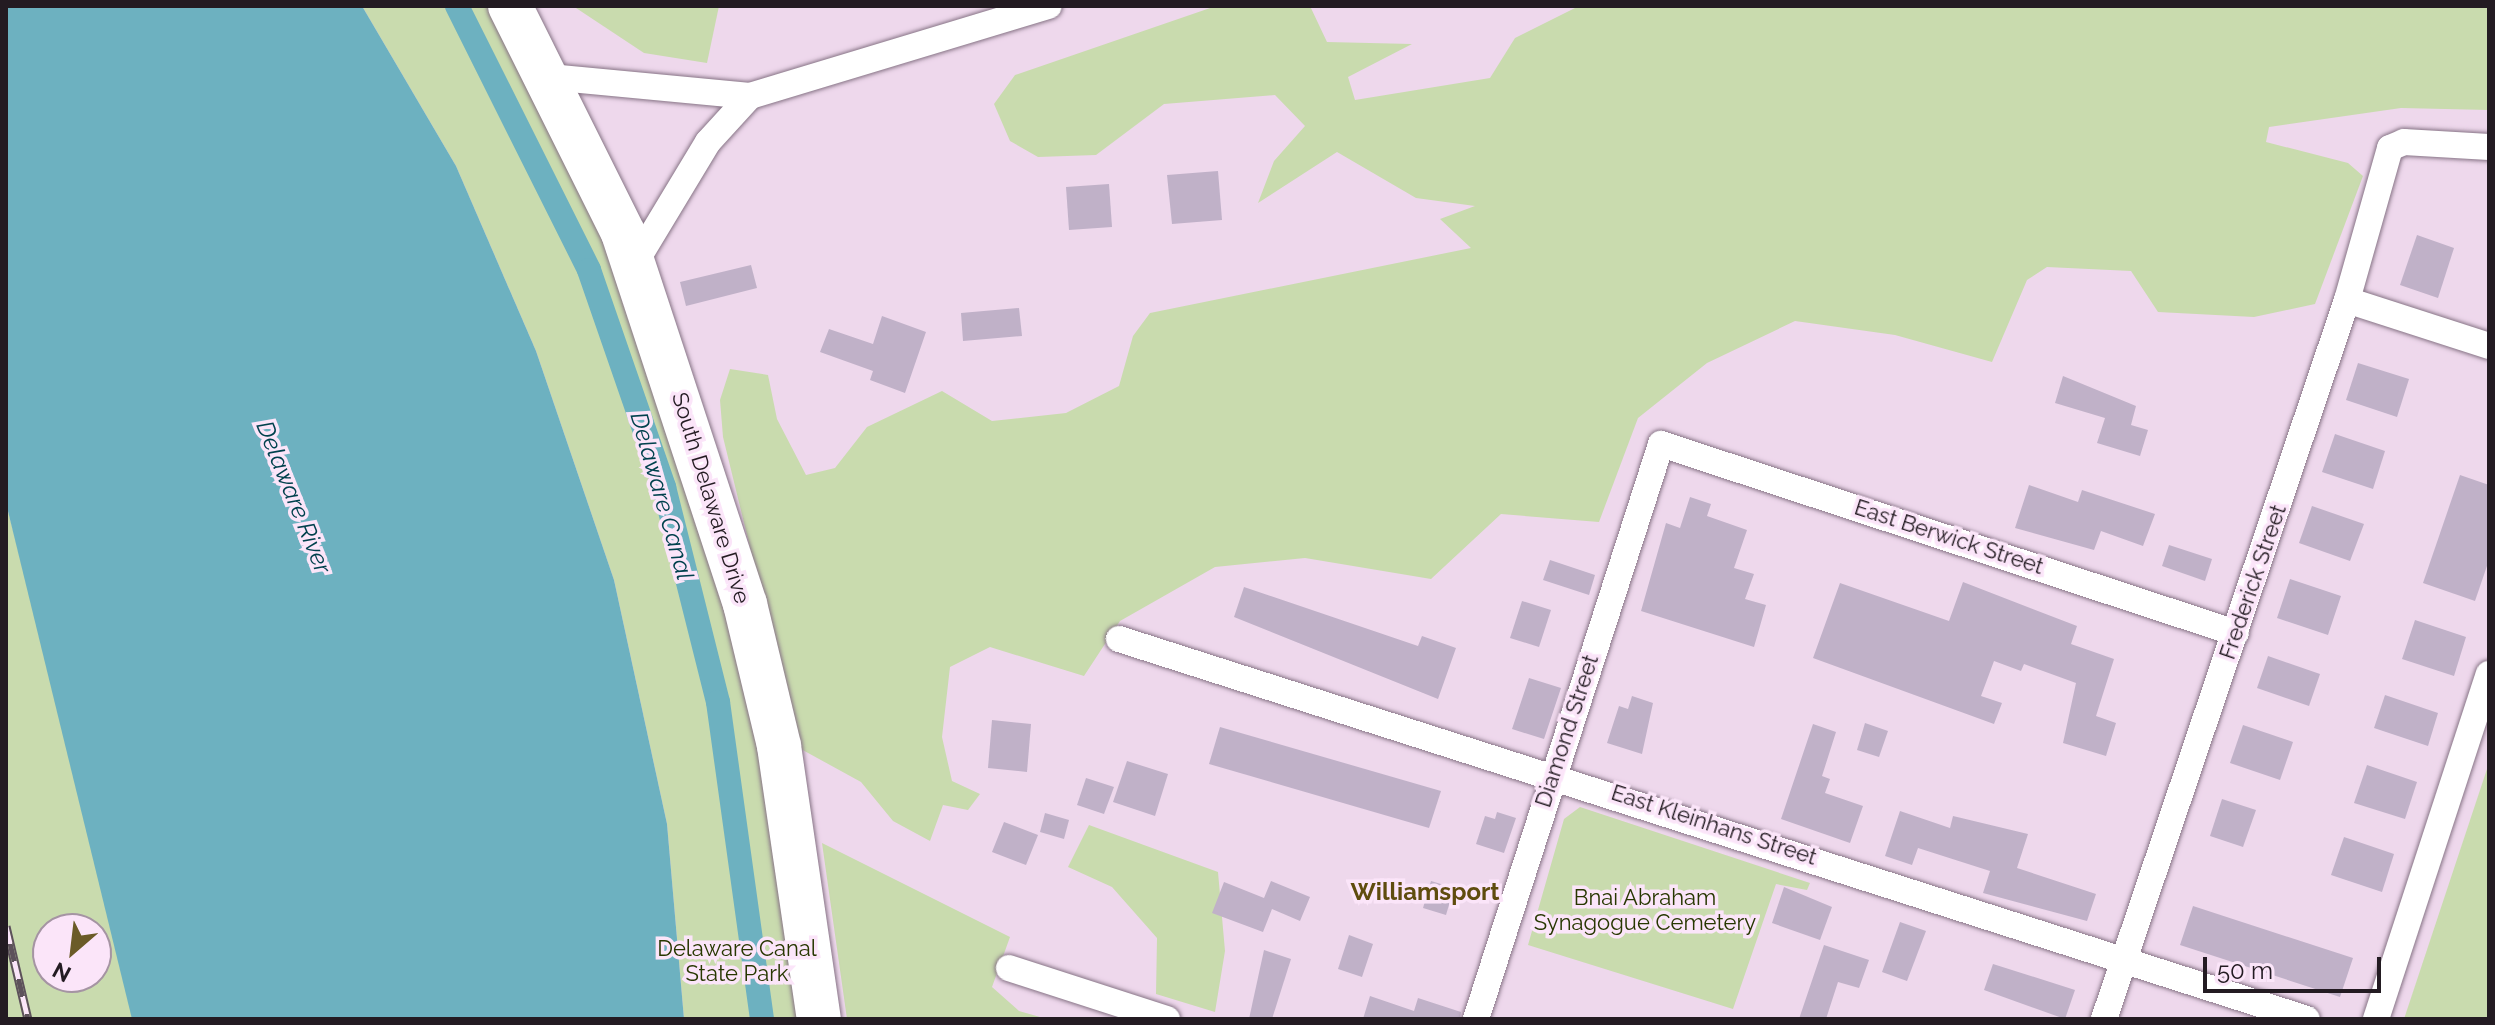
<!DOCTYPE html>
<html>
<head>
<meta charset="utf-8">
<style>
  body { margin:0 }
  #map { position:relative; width:2495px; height:1025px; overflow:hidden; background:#eed8ec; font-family:Raleway,sans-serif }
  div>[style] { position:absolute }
  .green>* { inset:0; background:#c9dbae }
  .water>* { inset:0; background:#6db1c0 }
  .canal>* { height:24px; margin:-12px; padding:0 12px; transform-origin:12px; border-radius:12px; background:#6db1c0 }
  .building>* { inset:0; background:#c0b1c8 }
  .roads { filter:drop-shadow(0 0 2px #877486) drop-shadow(0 0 2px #877486) }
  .minor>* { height:26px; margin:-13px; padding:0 13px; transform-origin:13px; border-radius:13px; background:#fff }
  .trunk>* { height:44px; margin:-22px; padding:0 22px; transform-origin:22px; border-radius:22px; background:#fff }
  .rail>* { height:9px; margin-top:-4.5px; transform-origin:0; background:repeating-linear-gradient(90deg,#fbe5f9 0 18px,#5d515b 0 36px); box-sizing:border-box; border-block:2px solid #5d515b }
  span { translate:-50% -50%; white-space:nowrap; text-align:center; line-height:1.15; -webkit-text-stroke:7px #fbe5f9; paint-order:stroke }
  .street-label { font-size:22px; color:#231b22 }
  .park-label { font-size:22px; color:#273700 }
  .water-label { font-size:24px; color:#00414d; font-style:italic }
  .neighbourhood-label { font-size:24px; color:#5f4c0e; font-weight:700 }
  .frame { position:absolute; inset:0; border:8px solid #231b22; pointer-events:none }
  .north { position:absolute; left:32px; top:913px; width:80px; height:80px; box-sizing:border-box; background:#fbe5f9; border:2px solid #a594a3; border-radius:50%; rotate:208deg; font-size:22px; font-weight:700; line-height:32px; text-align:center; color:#231b22 }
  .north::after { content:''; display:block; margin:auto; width:28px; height:36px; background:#6b5b28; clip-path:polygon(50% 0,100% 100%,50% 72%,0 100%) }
  .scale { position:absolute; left:2203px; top:957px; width:178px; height:36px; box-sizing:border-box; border:4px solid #231b22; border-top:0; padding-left:10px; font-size:24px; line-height:28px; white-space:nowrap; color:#231b22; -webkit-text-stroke:6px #fbe5f9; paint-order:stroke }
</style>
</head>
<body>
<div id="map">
  <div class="green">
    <div style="clip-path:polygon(362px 6px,489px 6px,563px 133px,667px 402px,767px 767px,801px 1019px,684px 1019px,667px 824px,614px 580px,536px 351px,456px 166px)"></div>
    <div style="clip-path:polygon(573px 6px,719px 6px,707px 63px,644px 53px)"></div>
    <div style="clip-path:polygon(1216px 6px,1310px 6px,1327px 42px,1412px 44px,1348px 77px,1355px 100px,1490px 78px,1515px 38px,1579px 6px,2489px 6px,2489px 110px,2401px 108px,2269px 127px,2266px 142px,2348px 163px,2363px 176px,2315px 304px,2254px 317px,2158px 312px,2131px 271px,2047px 267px,2027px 280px,1992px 362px,1895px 335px,1795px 321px,1707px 363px,1638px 418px,1599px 522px,1501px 514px,1431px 579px,1305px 558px,1215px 567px,1120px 621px,1084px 676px,990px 647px,950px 667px,942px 737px,952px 781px,980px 794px,968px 810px,943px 805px,930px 841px,893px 821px,861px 782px,799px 748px,723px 437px,720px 400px,730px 369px,768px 375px,777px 419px,806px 475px,835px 468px,867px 427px,942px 391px,992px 421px,1066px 413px,1119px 386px,1133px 336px,1150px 313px,1471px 248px,1440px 219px,1475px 206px,1416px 198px,1337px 152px,1258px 203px,1274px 161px,1305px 126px,1275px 95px,1164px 104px,1096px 155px,1038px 157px,1010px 141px,994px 104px,1015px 75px)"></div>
    <div style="clip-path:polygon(evenodd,6px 503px,63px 722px,133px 1019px,6px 1019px,6px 503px,48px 929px,96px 929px,96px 977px,48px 977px,48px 929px)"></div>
    <div style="clip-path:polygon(2488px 766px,2489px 1019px,2404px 1019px)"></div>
    <div style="clip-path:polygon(1580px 807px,1810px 883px,1807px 890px,1776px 884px,1733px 1009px,1528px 945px,1564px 819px)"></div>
    <div style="clip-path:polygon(1089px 825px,1218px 872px,1225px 951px,1215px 1012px,1156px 994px,1157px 938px,1112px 887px,1068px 867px)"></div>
    <div style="clip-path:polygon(822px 843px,1010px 937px,992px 987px,1019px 1011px,1047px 1019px,847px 1019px)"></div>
  </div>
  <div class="water">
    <div style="clip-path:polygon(6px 6px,362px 6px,456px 166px,536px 351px,614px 580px,667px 824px,684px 1019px,132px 1019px,6px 503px)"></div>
  </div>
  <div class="canal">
    <div style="left:457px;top:6px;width:295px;rotate:63.4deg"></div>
    <div style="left:589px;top:270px;width:230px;rotate:70.9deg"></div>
    <div style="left:664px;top:487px;width:222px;rotate:75.9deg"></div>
    <div style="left:718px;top:702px;width:320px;rotate:82.1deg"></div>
  </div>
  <div class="building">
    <div style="clip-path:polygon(1218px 171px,1222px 220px,1172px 224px,1167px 175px)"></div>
    <div style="clip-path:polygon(1109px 184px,1112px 227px,1069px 230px,1066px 187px)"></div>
    <div style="clip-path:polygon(2417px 235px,2454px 248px,2438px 298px,2400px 285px)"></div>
    <div style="clip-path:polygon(751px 265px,757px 288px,686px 306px,680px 282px)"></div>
    <div style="clip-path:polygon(1019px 308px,1022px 336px,963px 341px,961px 313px)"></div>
    <div style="clip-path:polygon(882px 316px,926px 332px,905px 393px,870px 380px,873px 371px,820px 352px,829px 329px,873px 344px)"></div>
    <div style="clip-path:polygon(2358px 363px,2409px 379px,2397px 417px,2346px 400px)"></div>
    <div style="clip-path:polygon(2063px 376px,2136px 406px,2131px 425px,2148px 430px,2140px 456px,2097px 443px,2105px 418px,2055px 403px)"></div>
    <div style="clip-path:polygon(2335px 434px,2385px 451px,2373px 489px,2322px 472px)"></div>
    <div style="clip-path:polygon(2460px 475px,2489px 485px,2489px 560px,2475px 601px,2423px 583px)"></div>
    <div style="clip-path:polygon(2029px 485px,2078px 502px,2082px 490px,2155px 514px,2143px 546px,2101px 531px,2094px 550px,2015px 528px)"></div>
    <div style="clip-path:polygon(1690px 497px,1711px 504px,1707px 516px,1747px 530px,1734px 568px,1754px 574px,1745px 599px,1766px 605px,1754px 647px,1641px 611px,1666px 523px,1680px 528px)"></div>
    <div style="clip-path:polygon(2312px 506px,2364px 524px,2350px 561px,2299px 543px)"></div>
    <div style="clip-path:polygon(2169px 545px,2212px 559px,2205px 581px,2162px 566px)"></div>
    <div style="clip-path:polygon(1550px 560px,1595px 575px,1589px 595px,1543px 580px)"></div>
    <div style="clip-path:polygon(2290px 579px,2341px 596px,2328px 635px,2277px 618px)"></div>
    <div style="clip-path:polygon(1963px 582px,2077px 626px,2071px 644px,2114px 659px,2096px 716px,2116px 723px,2106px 756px,2063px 743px,2076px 683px,2024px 664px,2021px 671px,1994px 661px,1981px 696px,2002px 703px,1994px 724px,1813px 658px,1840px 583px,1949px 621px)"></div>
    <div style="clip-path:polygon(1244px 587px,1418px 646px,1422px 636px,1456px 648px,1438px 699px,1234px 617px)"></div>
    <div style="clip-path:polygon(1522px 601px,1551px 610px,1539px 647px,1510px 638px)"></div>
    <div style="clip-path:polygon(2415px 620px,2466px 637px,2454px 676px,2402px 659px)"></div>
    <div style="clip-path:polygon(2268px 656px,2320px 674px,2309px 706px,2257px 688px)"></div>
    <div style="clip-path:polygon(1529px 678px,1561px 688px,1544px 739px,1512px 729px)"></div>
    <div style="clip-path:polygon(2385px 695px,2438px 713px,2428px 746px,2374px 728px)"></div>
    <div style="clip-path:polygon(1632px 696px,1653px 703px,1642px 754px,1607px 743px,1619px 706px,1628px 709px)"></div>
    <div style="clip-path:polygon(992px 720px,1031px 724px,1027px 772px,988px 768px)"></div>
    <div style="clip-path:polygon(1865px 723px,1888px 731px,1879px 757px,1857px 750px)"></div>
    <div style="clip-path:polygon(1813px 724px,1836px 732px,1822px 776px,1830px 779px,1825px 793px,1863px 806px,1850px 843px,1781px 819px)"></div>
    <div style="clip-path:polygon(2243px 725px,2293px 742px,2280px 780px,2230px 763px)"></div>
    <div style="clip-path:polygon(1220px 727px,1441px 791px,1429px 828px,1209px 764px)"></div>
    <div style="clip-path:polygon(1127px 761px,1168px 774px,1155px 816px,1113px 802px)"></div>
    <div style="clip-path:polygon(2367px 765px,2417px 782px,2405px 819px,2354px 803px)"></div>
    <div style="clip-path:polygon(1086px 778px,1114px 787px,1104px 814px,1077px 805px)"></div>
    <div style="clip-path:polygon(2222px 799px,2256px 810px,2243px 847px,2210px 836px)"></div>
    <div style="clip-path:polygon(1900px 811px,1950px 828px,1953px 816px,2028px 834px,2017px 868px,2096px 894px,2087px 921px,1983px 893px,1990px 871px,1918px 848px,1912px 865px,1885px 856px)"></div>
    <div style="clip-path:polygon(1497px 812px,1516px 818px,1504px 853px,1476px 844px,1485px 816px,1495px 819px)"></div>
    <div style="clip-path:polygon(1045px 813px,1069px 820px,1064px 839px,1040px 832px)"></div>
    <div style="clip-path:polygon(1004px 822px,1038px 835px,1026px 865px,992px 852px)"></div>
    <div style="clip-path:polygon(2344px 837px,2394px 854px,2382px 892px,2331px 875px)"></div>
    <div style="clip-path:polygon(1271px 881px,1310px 897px,1300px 921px,1272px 909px,1263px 932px,1212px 913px,1224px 882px,1264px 898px)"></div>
    <div style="clip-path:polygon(1431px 881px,1454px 888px,1446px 915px,1423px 908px)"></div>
    <div style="clip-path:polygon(1784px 887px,1832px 907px,1820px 940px,1772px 923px)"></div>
    <div style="clip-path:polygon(2193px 906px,2353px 958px,2340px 997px,2180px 945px)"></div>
    <div style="clip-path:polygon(1900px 922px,1926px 931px,1907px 981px,1882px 972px)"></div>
    <div style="clip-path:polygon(1349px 935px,1373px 944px,1362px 977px,1338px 969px)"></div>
    <div style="clip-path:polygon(1824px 945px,1869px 960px,1859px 988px,1838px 982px,1826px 1019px,1799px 1019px)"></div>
    <div style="clip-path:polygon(1264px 950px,1291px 959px,1272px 1019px,1249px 1019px)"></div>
    <div style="clip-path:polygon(1993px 964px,2075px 990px,2065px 1019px,1984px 990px)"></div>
    <div style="clip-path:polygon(1370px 996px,1414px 1011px,1418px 998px,1461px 1012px,1460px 1019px,1363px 1019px)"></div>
  </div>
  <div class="roads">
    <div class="minor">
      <div style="left:549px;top:77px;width:202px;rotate:5.4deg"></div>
      <div style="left:750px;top:96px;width:312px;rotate:-16.8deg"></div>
      <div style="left:635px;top:263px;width:141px;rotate:-58.9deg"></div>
      <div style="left:708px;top:142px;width:62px;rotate:-47.6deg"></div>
      <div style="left:2347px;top:300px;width:149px;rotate:17.9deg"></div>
      <div style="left:1119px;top:639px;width:1247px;rotate:17.74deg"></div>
      <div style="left:1009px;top:968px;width:166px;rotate:17.9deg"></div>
      <div style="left:1476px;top:1019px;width:604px;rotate:-72.16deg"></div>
      <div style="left:1661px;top:444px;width:605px;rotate:18.2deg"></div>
      <div style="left:2104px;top:1019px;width:759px;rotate:-71.33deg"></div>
      <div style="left:2347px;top:300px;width:158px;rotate:-74.2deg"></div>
      <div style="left:2390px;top:148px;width:15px;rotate:-23deg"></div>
      <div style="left:2404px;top:142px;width:85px;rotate:3.4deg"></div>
      <div style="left:2376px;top:1019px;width:363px;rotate:-71.9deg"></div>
    </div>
    <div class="trunk">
      <div style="left:510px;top:6px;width:254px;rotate:63.5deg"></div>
      <div style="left:623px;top:233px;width:391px;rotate:71.8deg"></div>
      <div style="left:745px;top:604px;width:146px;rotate:76.5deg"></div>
      <div style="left:779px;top:746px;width:276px;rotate:81.7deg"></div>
    </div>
  </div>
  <div class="rail">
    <div style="left:6px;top:926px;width:96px;rotate:76.7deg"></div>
  </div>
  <div class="street-label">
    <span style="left:711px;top:498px;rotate:73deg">South Delaware Drive</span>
    <span style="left:1949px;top:537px;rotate:18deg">East Berwick Street</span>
    <span style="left:2253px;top:582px;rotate:-71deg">Frederick Street</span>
    <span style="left:1567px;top:731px;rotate:-72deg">Diamond Street</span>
    <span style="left:1714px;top:825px;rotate:18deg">East Kleinhans Street</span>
  </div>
  <div class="park-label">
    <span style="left:1645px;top:910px">Bnai Abraham<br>Synagogue Cemetery</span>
    <span style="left:737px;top:961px">Delaware Canal<br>State Park</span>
  </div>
  <div class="water-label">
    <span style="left:662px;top:496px;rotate:74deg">Delaware Canal</span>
    <span style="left:294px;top:497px;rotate:68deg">Delaware River</span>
  </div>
  <div class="neighbourhood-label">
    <span style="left:1425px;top:892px">Williamsport</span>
  </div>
  <div class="frame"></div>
  <div class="north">N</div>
  <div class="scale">50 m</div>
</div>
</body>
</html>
